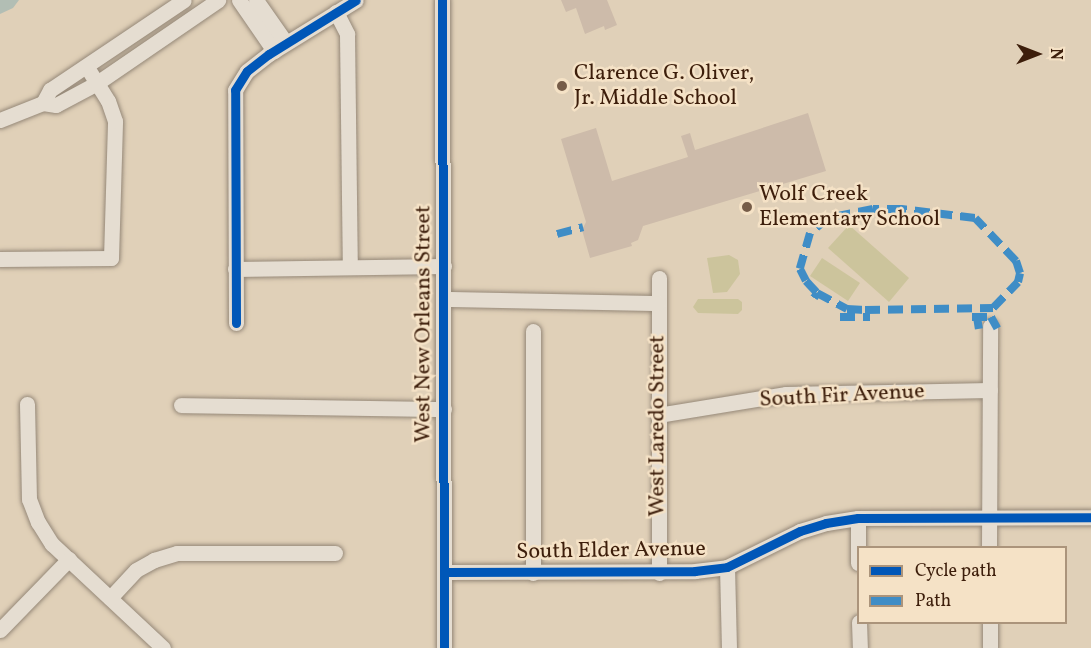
<!DOCTYPE html>
<html>
<head>
<meta charset="utf-8">
<style>
  body { margin:0 }
  #map { position:relative; width:1091px; height:648px; overflow:hidden; background:#e0d0b8; font-family:Vollkorn,serif }
  div>[style] { position:absolute }
  .green>* { inset:0; background:#ccc49c }
  .water>* { inset:0; background:#b2beb4 }
  .building>* { inset:0; background:#cdbbaa }
  .roads { filter:drop-shadow(0 0 2px #958878) drop-shadow(0 0 2px #958878) }
  .minor>* { height:15px; margin:-7.5px; padding:0 7.5px; transform-origin:7.5px; border-radius:7.5px; background:#e5ddd1 }
  .quiet>* { height:8px; margin-top:-4px; transform-origin:0; background:repeating-linear-gradient(90deg,#3f8dc6 0 15px,transparent 0 23px) }
  .cycleway>* { height:9px; margin:-4.5px; padding:0 4.5px; transform-origin:4.5px; border-radius:4.5px; background:#0057b8 }
  .dots>* { width:16px; height:16px; translate:-50% -50%; box-sizing:border-box; border:3px solid #f5e2c6; border-radius:50% }
  span { translate:-50% -50%; white-space:nowrap; text-align:center; line-height:1.15; -webkit-text-stroke:5px #f5e2c6; paint-order:stroke }
  .poi-label { font-size:22px; color:#3d1e0b }
  .left { translate:0 -50%; text-align:left }
  .street-label { font-size:22px; color:#3d1e0b }
  .legend { position:absolute; left:857px; top:546px; width:210px; height:78px; box-sizing:border-box; background:#f5e2c6; border:2px solid #ab947b; margin:0; padding:8px 10px; list-style:none; font-size:18px; color:#3d1e0b }
  .legend li { display:flex; align-items:center; gap:12px; height:30px }
  .legend b { width:30px; border:2px solid #ab947b }
  .north { position:absolute; left:1007px; top:24px; width:60px; height:60px; -webkit-text-stroke:4px #f5e2c6; paint-order:stroke; rotate:90deg; font-size:16px; font-weight:700; line-height:24px; text-align:center; color:#3d1e0b }
  .north::after { content:''; display:block; margin:auto; width:21px; height:27px; background:#3d1e0b; clip-path:polygon(50% 0,100% 100%,50% 72%,0 100%) }
</style>
</head>
<body>
<div id="map">
  <div class="green">
    <div style="clip-path:polygon(849px 225px,909px 278px,889px 302px,828px 248px)"></div>
    <div style="clip-path:polygon(729px 255px,738px 260px,740px 274px,727px 292px,713px 293px,707px 258px)"></div>
    <div style="clip-path:polygon(822px 258px,860px 283px,848px 301px,810px 276px)"></div>
    <div style="clip-path:polygon(698px 299px,738px 299px,742px 302px,742px 310px,738px 314px,698px 313px,693px 307px)"></div>
  </div>
  <div class="water">
    <div style="clip-path:polygon(0 0,19px 0,13px 8px,0 14px)"></div>
  </div>
  <div class="building">
    <div style="clip-path:polygon(561px 0,607px 0,617px 25px,605px 30px,604px 26px,585px 34px,576px 8px,566px 12px)"></div>
    <div style="clip-path:polygon(808px 113px,826px 171px,643px 226px,638px 240px,631px 243px,632px 246px,590px 258px,582px 230px,586px 222px,561px 139px,596px 128px,612px 181px,688px 157px,681px 136px,690px 133px,695px 150px)"></div>
  </div>
  <div class="roads">
    <div class="minor">
      <div style="left:239px;top:0;width:62px;rotate:55.5deg"></div>
      <div style="left:256px;top:0;width:52px;rotate:55.1deg"></div>
      <div style="left:442px;top:0;width:648px;rotate:89.82deg"></div>
      <div style="left:336px;top:12px;width:25px;rotate:63deg"></div>
      <div style="left:347px;top:34px;width:233px;rotate:89.3deg"></div>
      <div style="left:43px;top:103px;width:15px;rotate:-62deg"></div>
      <div style="left:50px;top:90px;width:161px;rotate:-33.9deg"></div>
      <div style="left:0;top:120px;width:46px;rotate:-21.6deg"></div>
      <div style="left:43px;top:103px;width:13px;rotate:9deg"></div>
      <div style="left:56px;top:105px;width:47px;rotate:-28.2deg"></div>
      <div style="left:97px;top:83px;width:147px;rotate:-34.4deg"></div>
      <div style="left:0;top:259px;width:111px;rotate:-0.5deg"></div>
      <div style="left:111px;top:258px;width:137px;rotate:-88.3deg"></div>
      <div style="left:115px;top:121px;width:21px;rotate:-109deg"></div>
      <div style="left:108px;top:101px;width:40px;rotate:-122deg"></div>
      <div style="left:235px;top:269px;width:209px;rotate:-0.8deg"></div>
      <div style="left:659px;top:278px;width:295px;rotate:90deg"></div>
      <div style="left:445px;top:299px;width:213px;rotate:1.1deg"></div>
      <div style="left:236px;top:323px;width:233px;rotate:-90.2deg"></div>
      <div style="left:235px;top:90px;width:22px;rotate:-58deg"></div>
      <div style="left:247px;top:71px;width:28px;rotate:-38deg"></div>
      <div style="left:269px;top:54px;width:102px;rotate:-31.8deg"></div>
      <div style="left:27px;top:404px;width:95px;rotate:88.8deg"></div>
      <div style="left:29px;top:499px;width:25px;rotate:69deg"></div>
      <div style="left:38px;top:522px;width:26px;rotate:58deg"></div>
      <div style="left:52px;top:544px;width:152px;rotate:43.1deg"></div>
      <div style="left:181px;top:405px;width:263px;rotate:0.9deg"></div>
      <div style="left:658px;top:415px;width:130px;rotate:-9.3deg"></div>
      <div style="left:786px;top:394px;width:204px;rotate:-1.1deg"></div>
      <div style="left:858px;top:518px;width:45px;rotate:90deg"></div>
      <div style="left:989px;top:548px;width:222px;rotate:-89.7deg"></div>
      <div style="left:727px;top:567px;width:81px;rotate:88.6deg"></div>
      <div style="left:445px;top:572px;width:250px;rotate:-0.2deg"></div>
      <div style="left:695px;top:571px;width:32px;rotate:-7deg"></div>
      <div style="left:727px;top:567px;width:81px;rotate:-26.3deg"></div>
      <div style="left:800px;top:531px;width:27px;rotate:-17deg"></div>
      <div style="left:826px;top:523px;width:32px;rotate:-9deg"></div>
      <div style="left:858px;top:518px;width:233px;rotate:-0.2deg"></div>
      <div style="left:533px;top:573px;width:242px;rotate:-90deg"></div>
      <div style="left:110px;top:598px;width:38px;rotate:-47deg"></div>
      <div style="left:136px;top:570px;width:21px;rotate:-29deg"></div>
      <div style="left:154px;top:560px;width:24px;rotate:-17deg"></div>
      <div style="left:177px;top:553px;width:158px"></div>
      <div style="left:859px;top:622px;width:26px;rotate:88deg"></div>
      <div style="left:990px;top:622px;width:26px;rotate:90deg"></div>
      <div style="left:0;top:630px;width:99px;rotate:-45.8deg"></div>
    </div>
  </div>
  <div class="quiet">
    <div style="left:557px;top:234px;width:27px;rotate:-15deg"></div>
    <div style="left:814px;top:298px;width:6px;rotate:-59deg"></div>
    <div style="left:817px;top:293px;width:34px;rotate:28deg"></div>
    <div style="left:847px;top:309px;width:18px;rotate:3deg"></div>
    <div style="left:865px;top:310px;width:128px;rotate:-0.9deg"></div>
    <div style="left:993px;top:308px;width:36px;rotate:-46deg"></div>
    <div style="left:1018px;top:282px;width:9px;rotate:-77deg"></div>
    <div style="left:1020px;top:273px;width:13px;rotate:-108deg"></div>
    <div style="left:1016px;top:261px;width:59px;rotate:-133.6deg"></div>
    <div style="left:975px;top:218px;width:74px;rotate:-173deg"></div>
    <div style="left:902px;top:209px;width:29px;rotate:180deg"></div>
    <div style="left:873px;top:209px;width:46px;rotate:168.7deg"></div>
    <div style="left:828px;top:218px;width:23px;rotate:140deg"></div>
    <div style="left:810px;top:233px;width:37px;rotate:106deg"></div>
    <div style="left:800px;top:269px;width:13px;rotate:63deg"></div>
    <div style="left:806px;top:281px;width:16px;rotate:47deg"></div>
    <div style="left:840px;top:317px;width:30px"></div>
    <div style="left:972px;top:317px;width:19px"></div>
    <div style="left:991px;top:317px;width:13px;rotate:61deg"></div>
    <div style="left:977px;top:317px;width:12px;rotate:81deg"></div>
  </div>
  <div class="cycleway">
    <div style="left:442px;top:0;width:648px;rotate:89.82deg"></div>
    <div style="left:236px;top:323px;width:233px;rotate:-90.2deg"></div>
    <div style="left:235px;top:90px;width:22px;rotate:-58deg"></div>
    <div style="left:247px;top:71px;width:28px;rotate:-38deg"></div>
    <div style="left:269px;top:54px;width:102px;rotate:-31.8deg"></div>
    <div style="left:445px;top:572px;width:250px;rotate:-0.2deg"></div>
    <div style="left:695px;top:571px;width:32px;rotate:-7deg"></div>
    <div style="left:727px;top:567px;width:81px;rotate:-26.3deg"></div>
    <div style="left:800px;top:531px;width:27px;rotate:-17deg"></div>
    <div style="left:826px;top:523px;width:32px;rotate:-9deg"></div>
    <div style="left:858px;top:518px;width:233px;rotate:-0.2deg"></div>
  </div>
  <div class="dots">
    <div style="left:562px;top:86px;background:#765c48"></div>
    <div style="left:747px;top:207px;background:#765c48"></div>
  </div>
  <div class="poi-label">
    <span class="left" style="left:574px;top:86px">Clarence G. Oliver,<br>Jr. Middle School</span>
    <span class="left" style="left:759px;top:207px">Wolf Creek<br>Elementary School</span>
  </div>
  <div class="street-label">
    <span style="left:424px;top:324px;rotate:-90deg">West New Orleans Street</span>
    <span style="left:842px;top:396px;rotate:-3deg">South Fir Avenue</span>
    <span style="left:658px;top:426px;rotate:-90deg">West Laredo Street</span>
    <span style="left:611px;top:551px;rotate:-1deg">South Elder Avenue</span>
  </div>
  <ul class="legend">
  <li><b style="height:8px;background:#0057b8"></b>Cycle path</li>
  <li><b style="height:8px;background:#3f8dc6"></b>Path</li>
  </ul>
  <div class="north">N</div>
</div>
</body>
</html>
